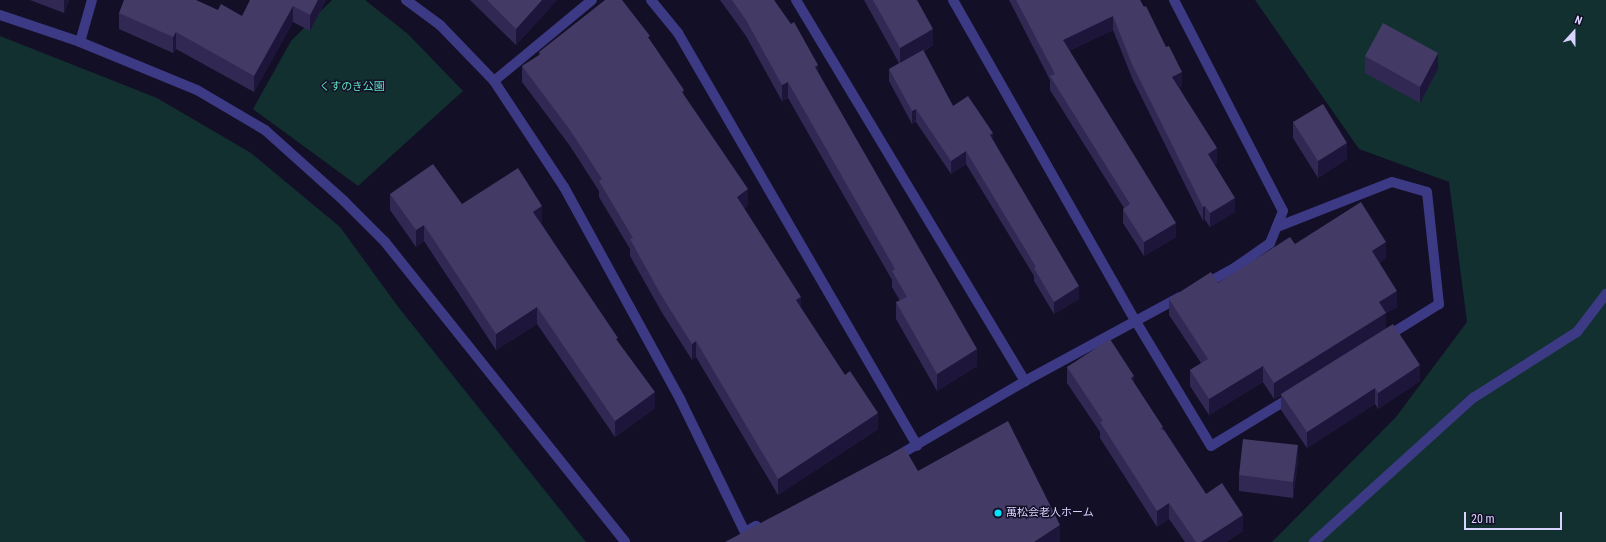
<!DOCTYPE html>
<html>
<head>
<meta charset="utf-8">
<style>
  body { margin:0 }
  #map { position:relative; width:1606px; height:542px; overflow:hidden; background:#130f26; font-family:"Roboto Condensed","Noto Sans JP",sans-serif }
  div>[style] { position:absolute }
  .green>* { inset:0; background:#12302f }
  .minor>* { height:10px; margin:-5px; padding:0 5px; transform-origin:5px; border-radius:5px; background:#3d3a85 }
  .tertiary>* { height:10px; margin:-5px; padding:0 5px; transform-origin:5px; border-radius:5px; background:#3d3a85 }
  .wall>* { inset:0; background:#312854 }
  .shaded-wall>* { inset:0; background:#1d163a }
  .building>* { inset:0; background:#433a66 }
  .dots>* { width:11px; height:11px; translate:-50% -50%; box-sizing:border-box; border:2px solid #130f26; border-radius:50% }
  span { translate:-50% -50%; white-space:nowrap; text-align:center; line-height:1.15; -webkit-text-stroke:3px #130f26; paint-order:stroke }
  .park-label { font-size:11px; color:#5fe0c0 }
  .poi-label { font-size:11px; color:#d9d4ff }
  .left { translate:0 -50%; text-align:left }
  .north { position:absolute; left:1554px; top:12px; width:40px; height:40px; -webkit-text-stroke:3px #130f26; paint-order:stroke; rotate:21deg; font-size:11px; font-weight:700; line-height:16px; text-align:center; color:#d9d4ff }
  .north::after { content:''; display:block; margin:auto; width:14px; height:18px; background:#d9d4ff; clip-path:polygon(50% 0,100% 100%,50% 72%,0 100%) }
  .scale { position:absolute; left:1464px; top:512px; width:98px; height:18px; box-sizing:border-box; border:2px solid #d9d4ff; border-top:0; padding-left:5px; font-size:12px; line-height:14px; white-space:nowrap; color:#d9d4ff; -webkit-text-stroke:3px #130f26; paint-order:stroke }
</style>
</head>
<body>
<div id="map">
  <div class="green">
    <div style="clip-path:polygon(332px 0,365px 0,408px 34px,463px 91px,358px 186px,253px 109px,291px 41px)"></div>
    <div style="clip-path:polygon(1255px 0,1606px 0,1606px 542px,1272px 542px,1396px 417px,1467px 322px,1449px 182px,1359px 149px)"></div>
    <div style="clip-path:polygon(0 36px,157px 98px,251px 153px,340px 227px,399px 308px,586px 542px,0 542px)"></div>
  </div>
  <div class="minor">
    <div style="left:406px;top:0;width:42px;rotate:36.3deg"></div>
    <div style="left:440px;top:25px;width:78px;rotate:46deg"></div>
    <div style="left:494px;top:81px;width:127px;rotate:56.6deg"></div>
    <div style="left:564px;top:187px;width:242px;rotate:61.3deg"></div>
    <div style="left:680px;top:399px;width:148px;rotate:64deg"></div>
    <div style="left:745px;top:532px;width:13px;rotate:-29deg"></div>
    <div style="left:651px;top:0;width:43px;rotate:50.7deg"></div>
    <div style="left:678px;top:33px;width:477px;rotate:59.9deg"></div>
    <div style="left:953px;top:0;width:368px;rotate:60.4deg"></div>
    <div style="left:1135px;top:320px;width:147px;rotate:58.9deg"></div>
    <div style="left:1211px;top:446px;width:96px;rotate:-31.4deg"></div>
    <div style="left:1174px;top:0;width:237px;rotate:62.7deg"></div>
    <div style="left:1283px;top:211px;width:35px;rotate:112deg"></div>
    <div style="left:1270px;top:243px;width:42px;rotate:144.8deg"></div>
    <div style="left:1236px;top:267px;width:35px;rotate:151deg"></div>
    <div style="left:0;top:15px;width:84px;rotate:18.6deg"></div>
    <div style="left:80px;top:42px;width:126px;rotate:22.3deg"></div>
    <div style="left:197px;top:90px;width:79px;rotate:30.5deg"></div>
    <div style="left:265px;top:130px;width:106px;rotate:41.9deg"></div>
    <div style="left:344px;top:201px;width:58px;rotate:45deg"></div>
    <div style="left:385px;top:242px;width:384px;rotate:51.3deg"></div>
    <div style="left:80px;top:42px;width:44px;rotate:-74.1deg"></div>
    <div style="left:494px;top:81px;width:127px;rotate:-39.6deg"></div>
    <div style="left:1277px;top:227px;width:123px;rotate:-21.4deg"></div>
    <div style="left:1392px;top:182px;width:36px;rotate:16deg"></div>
    <div style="left:1427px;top:192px;width:113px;rotate:83.9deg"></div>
    <div style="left:1439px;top:304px;width:62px;rotate:148.1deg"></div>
    <div style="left:894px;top:458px;width:152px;rotate:-30.4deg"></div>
    <div style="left:1025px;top:381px;width:176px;rotate:-28.5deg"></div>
    <div style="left:1314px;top:542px;width:215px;rotate:-42.2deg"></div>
    <div style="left:1473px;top:398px;width:123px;rotate:-32.4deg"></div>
    <div style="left:1577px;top:332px;width:48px;rotate:-52.7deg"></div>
  </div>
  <div class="tertiary">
    <div style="left:796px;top:0;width:445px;rotate:59deg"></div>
  </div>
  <div class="wall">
    <div style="clip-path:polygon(30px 0,69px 0,64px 13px)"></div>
    <div style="clip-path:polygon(326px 0,310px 31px,293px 22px,254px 92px,176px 49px,173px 53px,119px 29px,119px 13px,218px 10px,242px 16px)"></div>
    <div style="clip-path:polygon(470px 0,557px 0,516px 45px)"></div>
    <div style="clip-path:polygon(720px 0,774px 0,818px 72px,977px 366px,937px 391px,896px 319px,896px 302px,900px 301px,892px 287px,892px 280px,788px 98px,782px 101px,746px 36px)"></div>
    <div style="clip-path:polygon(864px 0,917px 0,933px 45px,924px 51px,953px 106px,993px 140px,1079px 299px,1054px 314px,1034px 281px,1034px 276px,966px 164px,951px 174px,916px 122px,912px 124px,889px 81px,889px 69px,899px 63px)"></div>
    <div style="clip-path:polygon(1009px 0,1140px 0,1182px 86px,1179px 87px,1217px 163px,1214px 164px,1235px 212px,1210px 227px,1205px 220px,1203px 221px,1132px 78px,1113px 30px,1069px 51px,1176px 237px,1144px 256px,1123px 223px,1123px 209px,1124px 208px,1050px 90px,1050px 80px)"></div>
    <div style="clip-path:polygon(650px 41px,684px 96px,748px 206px,744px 208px,801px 309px,878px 429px,778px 495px,696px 357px,692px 360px,661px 311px,630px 256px,630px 249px,599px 197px,599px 191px,570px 146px,522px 82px,522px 66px,539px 55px,539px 52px)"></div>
    <div style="clip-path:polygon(1365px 56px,1438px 69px,1420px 103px,1365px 73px)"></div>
    <div style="clip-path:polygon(1293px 122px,1347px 159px,1318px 178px,1293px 138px)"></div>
    <div style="clip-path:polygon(390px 194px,542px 222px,541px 223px,618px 342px,655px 408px,615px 437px,537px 324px,496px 350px,424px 241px,416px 247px,390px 210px)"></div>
    <div style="clip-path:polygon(1295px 244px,1386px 258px,1379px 263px,1397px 307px,1386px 313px,1386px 328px,1420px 381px,1378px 409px,1375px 404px,1307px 448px,1281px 410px,1281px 395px,1274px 399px,1263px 382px,1209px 415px,1190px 386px,1190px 370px,1201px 363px,1169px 315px,1169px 299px,1218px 283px)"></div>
    <div style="clip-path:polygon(1067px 367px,1134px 383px,1163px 429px,1206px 494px,1243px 531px,1226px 542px,1185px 542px,1169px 519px,1157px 527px,1100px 438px,1100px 432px,1067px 383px)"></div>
    <div style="clip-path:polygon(1298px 461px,1293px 498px,1239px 491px,1239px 475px)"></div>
  </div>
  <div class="shaded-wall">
    <div style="clip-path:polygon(64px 0,69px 0,64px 13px)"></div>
    <div style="clip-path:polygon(318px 0,326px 0,310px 31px,310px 15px)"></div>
    <div style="clip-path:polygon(542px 0,557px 0,516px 45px,516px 29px)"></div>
    <div style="clip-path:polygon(293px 6px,293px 22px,254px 92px,254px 76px)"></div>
    <div style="clip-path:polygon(1113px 16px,1113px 30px,1063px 54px,1063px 40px)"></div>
    <div style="clip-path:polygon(933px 29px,933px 45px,900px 64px,900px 48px)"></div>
    <div style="clip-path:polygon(176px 32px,176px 49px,173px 53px,173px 37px)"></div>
    <div style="clip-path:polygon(1438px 53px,1438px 69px,1420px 103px,1420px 87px)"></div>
    <div style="clip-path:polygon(818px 65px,818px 81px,815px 67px)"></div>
    <div style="clip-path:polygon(1182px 72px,1182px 86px,1172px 91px,1172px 77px)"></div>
    <div style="clip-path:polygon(788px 82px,788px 98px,782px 101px,782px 85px)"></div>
    <div style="clip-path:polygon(684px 90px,684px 106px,682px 92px)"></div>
    <div style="clip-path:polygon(916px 109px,916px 122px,912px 124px,912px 111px)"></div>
    <div style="clip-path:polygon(993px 133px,993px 146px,990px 135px)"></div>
    <div style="clip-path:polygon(1347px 143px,1347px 159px,1318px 178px,1318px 161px)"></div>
    <div style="clip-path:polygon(1217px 148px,1217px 163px,1208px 168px,1208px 154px)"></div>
    <div style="clip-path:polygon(966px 151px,966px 164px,951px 174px,951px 161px)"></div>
    <div style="clip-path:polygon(748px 189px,748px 206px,737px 213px,737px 197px)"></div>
    <div style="clip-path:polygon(1235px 198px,1235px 212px,1210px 227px,1210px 213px)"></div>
    <div style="clip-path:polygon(542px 206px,542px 222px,533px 228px,533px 212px)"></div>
    <div style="clip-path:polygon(1205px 206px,1205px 220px,1203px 221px,1203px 207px)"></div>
    <div style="clip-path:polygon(1176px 223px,1176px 237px,1144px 256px,1144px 242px)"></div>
    <div style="clip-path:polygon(424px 225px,424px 241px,416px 247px,416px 230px)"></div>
    <div style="clip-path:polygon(1386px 242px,1386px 258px,1372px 267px,1372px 251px)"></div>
    <div style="clip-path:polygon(1079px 286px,1079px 299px,1054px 314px,1054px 302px)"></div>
    <div style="clip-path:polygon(1397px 291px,1397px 307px,1386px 313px,1386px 329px,1274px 399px,1274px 383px,1379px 302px)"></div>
    <div style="clip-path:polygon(801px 297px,801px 313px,796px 300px)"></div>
    <div style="clip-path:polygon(537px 307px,537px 324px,496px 350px,496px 334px)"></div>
    <div style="clip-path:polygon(696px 341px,696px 357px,692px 360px,692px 344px)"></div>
    <div style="clip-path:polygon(977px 349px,977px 366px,937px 391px,937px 374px)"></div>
    <div style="clip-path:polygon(1420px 365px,1420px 381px,1378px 409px,1378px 393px)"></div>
    <div style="clip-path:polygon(1263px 366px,1263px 382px,1209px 415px,1209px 399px)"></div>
    <div style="clip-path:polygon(1134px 376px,1134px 393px,1131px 378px)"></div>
    <div style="clip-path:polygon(1375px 388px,1375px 404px,1307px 448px,1307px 432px)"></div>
    <div style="clip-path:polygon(655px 392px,655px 408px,615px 437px,615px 421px)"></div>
    <div style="clip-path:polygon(878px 413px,878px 429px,778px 495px,778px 479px)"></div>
    <div style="clip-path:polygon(1298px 445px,1298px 461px,1293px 498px,1293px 482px)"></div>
    <div style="clip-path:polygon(1169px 503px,1169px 519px,1157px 527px,1157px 511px)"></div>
    <div style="clip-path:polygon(1243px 515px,1243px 531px,1226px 542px,1201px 542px)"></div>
    <div style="clip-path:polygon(1060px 525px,1060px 542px,1034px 542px)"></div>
  </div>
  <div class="building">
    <div style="clip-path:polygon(124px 0,196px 0,218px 10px,221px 4px,242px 16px,250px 0,318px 0,310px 15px,293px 6px,254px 76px,176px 32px,173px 37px,119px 13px)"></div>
    <div style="clip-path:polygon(487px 0,542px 0,516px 29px)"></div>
    <div style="clip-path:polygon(605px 0,622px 0,650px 36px,648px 37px,684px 90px,682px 92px,748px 189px,737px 197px,801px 297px,796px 300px,845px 375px,850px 371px,878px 413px,778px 479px,696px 341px,692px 344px,661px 295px,630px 239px,633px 238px,599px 181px,602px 179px,570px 130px,522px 66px,541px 54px,539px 52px)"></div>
    <div style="clip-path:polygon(732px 0,774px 0,791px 24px,794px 22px,818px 65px,815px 67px,977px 349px,937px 374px,896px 302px,907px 297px,892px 271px,895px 269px,788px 82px,782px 85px,746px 20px)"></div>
    <div style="clip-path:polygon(873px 0,917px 0,933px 29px,900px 48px)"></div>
    <div style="clip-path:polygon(1016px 0,1140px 0,1144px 7px,1146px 6px,1166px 47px,1169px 46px,1182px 72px,1172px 77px,1217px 148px,1208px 154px,1235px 198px,1210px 213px,1205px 206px,1203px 207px,1132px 64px,1113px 16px,1063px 40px,1176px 223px,1144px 242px,1123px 209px,1130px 204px,1050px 76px,1055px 74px)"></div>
    <div style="clip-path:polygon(1383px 23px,1438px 53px,1420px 87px,1365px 56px)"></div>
    <div style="clip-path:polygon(923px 50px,953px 106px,968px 96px,993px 133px,990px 135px,1079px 286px,1054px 302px,1034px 268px,1036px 267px,966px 151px,951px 161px,916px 109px,912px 111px,889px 69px)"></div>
    <div style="clip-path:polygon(1323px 104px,1347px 143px,1318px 161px,1293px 122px)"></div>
    <div style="clip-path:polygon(433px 164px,462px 204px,518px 168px,542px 206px,533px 212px,618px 338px,616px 339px,655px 392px,615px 421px,537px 307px,496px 334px,424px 225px,416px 230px,390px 194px)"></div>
    <div style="clip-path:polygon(1361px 202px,1386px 242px,1372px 251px,1397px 291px,1379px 302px,1386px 313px,1274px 383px,1263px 366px,1209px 399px,1190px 370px,1208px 359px,1169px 299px,1211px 272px,1218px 283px,1290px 237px,1295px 244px)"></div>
    <div style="clip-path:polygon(1393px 324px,1420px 365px,1378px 393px,1375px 388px,1307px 432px,1281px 394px)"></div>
    <div style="clip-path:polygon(1110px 339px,1134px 376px,1131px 378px,1163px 427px,1160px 429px,1164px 430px,1206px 494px,1222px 483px,1243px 515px,1201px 542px,1196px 542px,1169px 503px,1157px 511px,1100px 422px,1103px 421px,1067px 367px)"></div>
    <div style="clip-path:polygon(1008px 421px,1060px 525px,1034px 542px,725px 542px,904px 447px,918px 471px)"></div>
    <div style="clip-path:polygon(1243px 439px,1298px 445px,1293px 482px,1239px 475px)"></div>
  </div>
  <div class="dots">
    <div style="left:998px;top:513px;background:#00e5ff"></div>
  </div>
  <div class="park-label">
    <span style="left:352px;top:87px">くすのき公園</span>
  </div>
  <div class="poi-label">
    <span class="left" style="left:1006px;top:513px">萬松会老人ホーム</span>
  </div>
  <div class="north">N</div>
  <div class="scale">20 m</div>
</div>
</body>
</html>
